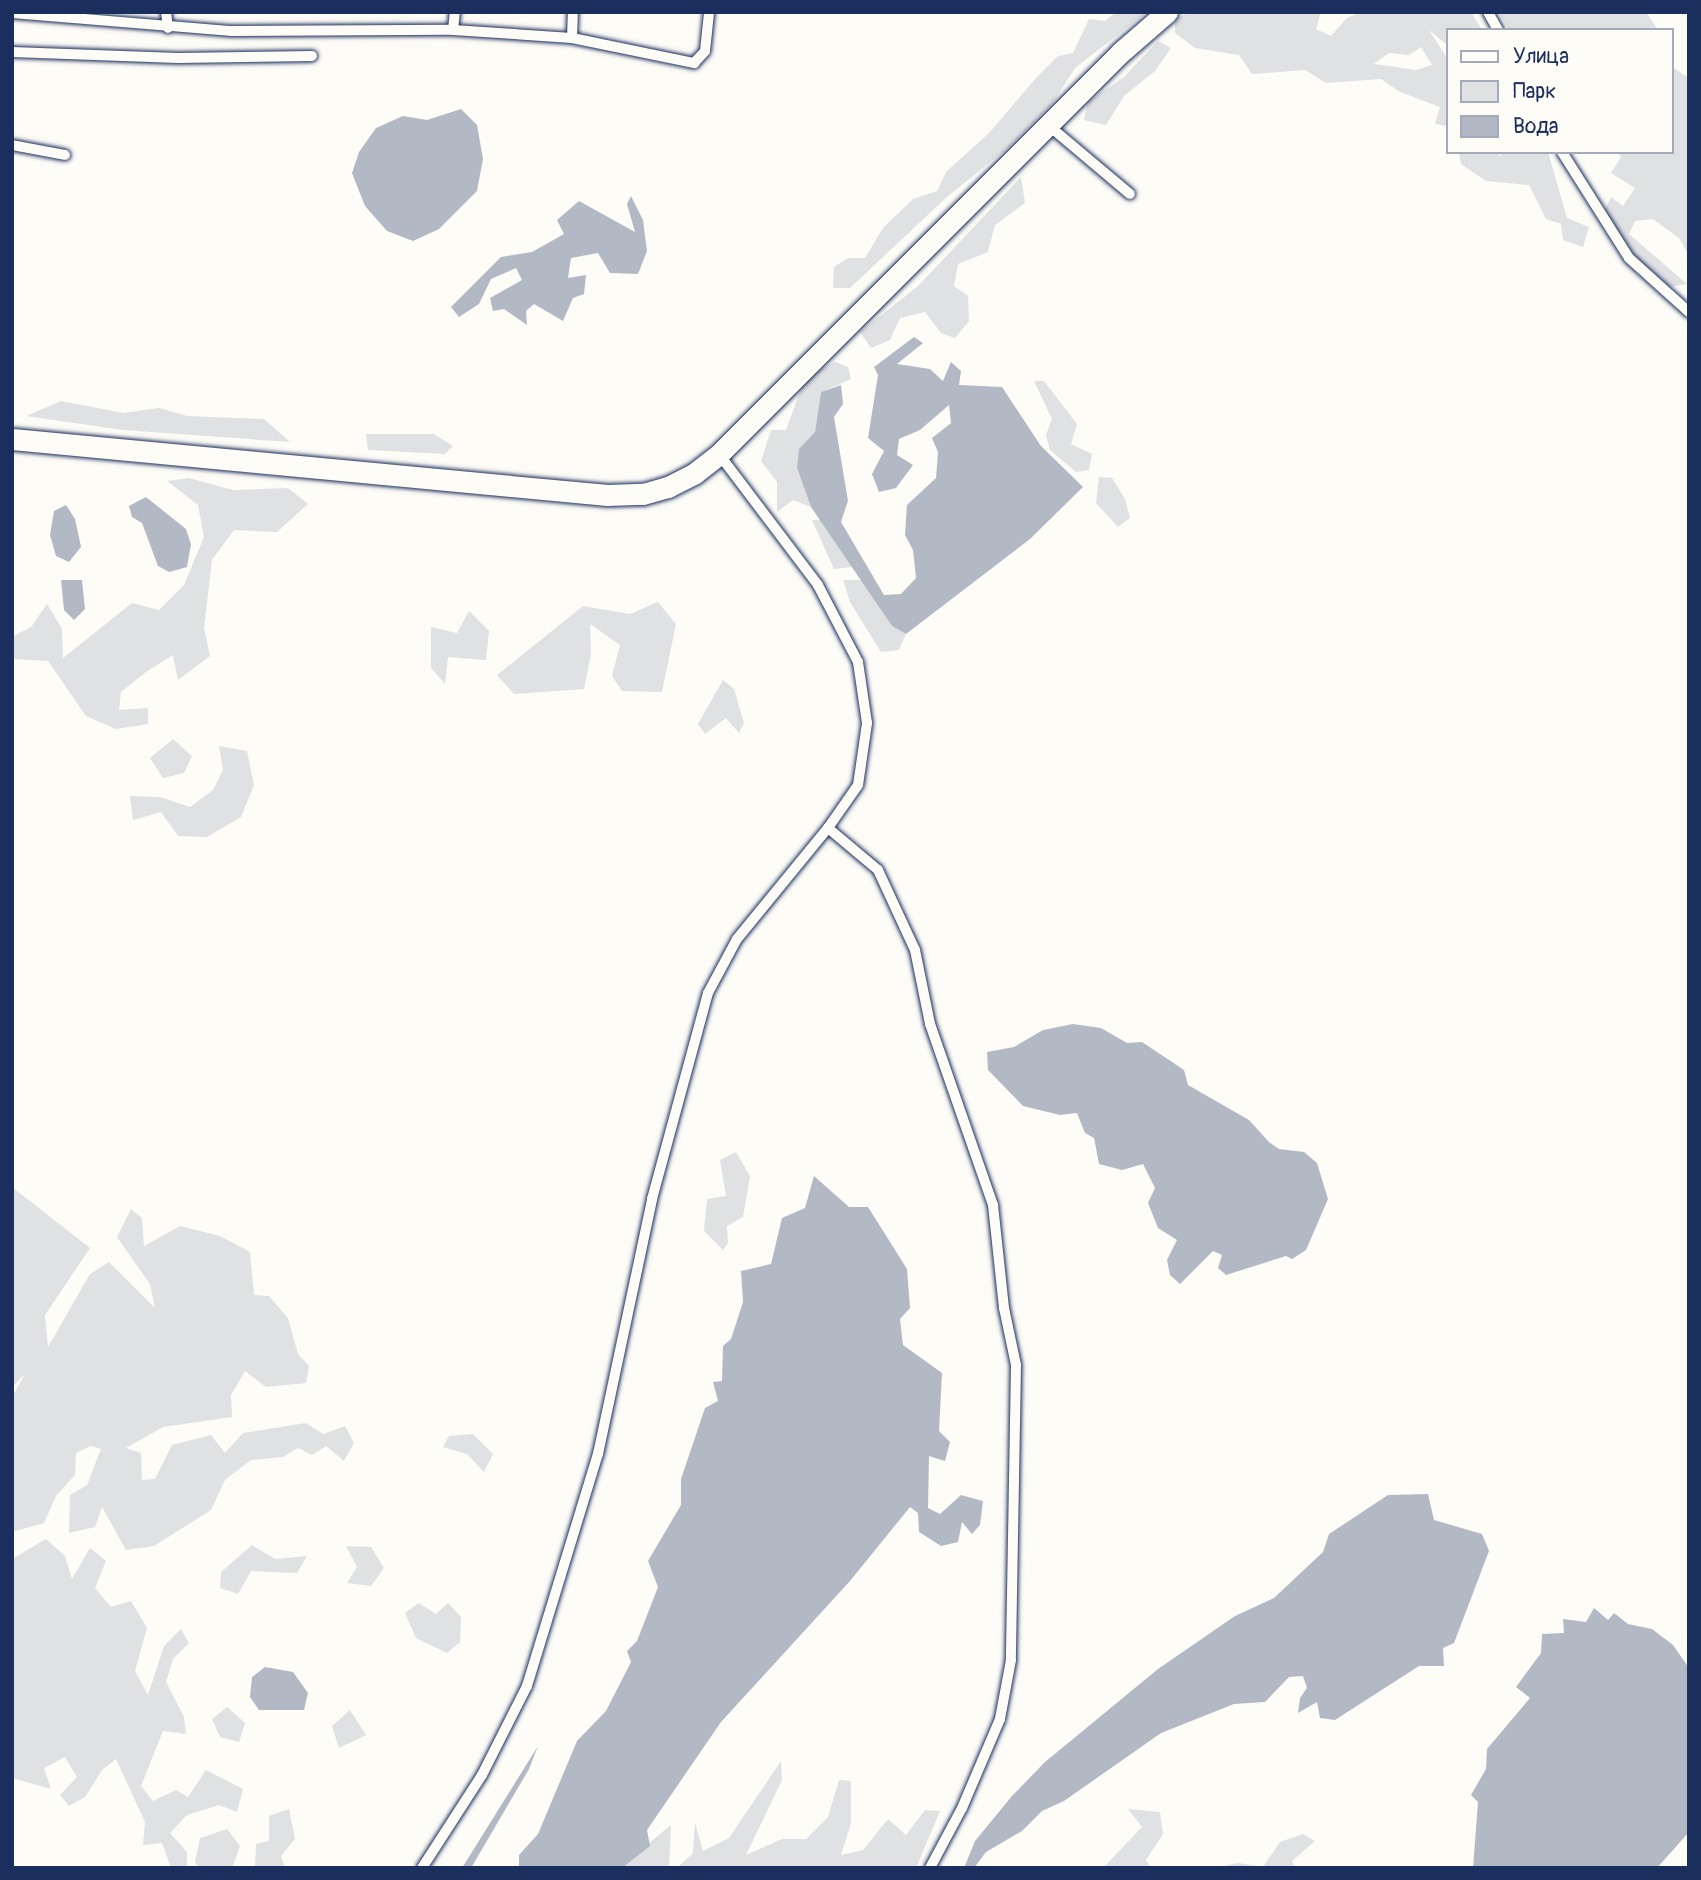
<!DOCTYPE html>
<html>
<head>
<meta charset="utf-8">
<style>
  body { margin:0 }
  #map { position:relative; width:1701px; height:1880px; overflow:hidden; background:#fdfcf7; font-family:Pangolin,sans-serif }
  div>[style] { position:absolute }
  .green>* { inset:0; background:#e0e1e3 }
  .water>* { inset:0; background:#b3b8c5 }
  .roads { filter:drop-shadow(0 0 2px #1b2f5e) drop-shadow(0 0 2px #1b2f5e) }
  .lane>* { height:10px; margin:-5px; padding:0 5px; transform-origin:5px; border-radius:5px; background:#fdfcf7 }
  .street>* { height:21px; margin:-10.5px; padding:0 10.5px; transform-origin:10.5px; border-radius:10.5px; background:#fdfcf7 }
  span { translate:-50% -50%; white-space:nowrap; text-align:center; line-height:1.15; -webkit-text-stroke:7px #fdfcf7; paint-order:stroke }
  .frame { position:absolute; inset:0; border:14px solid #1b2f5e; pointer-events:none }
  .legend { position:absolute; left:1446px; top:28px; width:228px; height:126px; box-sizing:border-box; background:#fdfcf7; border:2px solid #a3aaba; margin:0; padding:9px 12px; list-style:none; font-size:21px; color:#1b2f5e }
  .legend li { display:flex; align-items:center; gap:14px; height:35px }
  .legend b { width:35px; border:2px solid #a3aaba }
</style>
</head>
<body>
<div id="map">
  <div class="green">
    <div style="clip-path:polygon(1116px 12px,1147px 12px,1075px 68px,1052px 104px,1010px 146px,947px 197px,850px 288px,833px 288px,834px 267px,848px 258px,865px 258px,883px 228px,913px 199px,937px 191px,946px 172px,989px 133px,1036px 78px,1058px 56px,1073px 53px,1089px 19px,1105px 21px)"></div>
    <div style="clip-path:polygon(evenodd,1192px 12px,1321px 12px,1316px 29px,1331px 36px,1347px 18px,1361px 12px,1471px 12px,1482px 30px,1447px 30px,1447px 45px,1429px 30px,1447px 58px,1447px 126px,1435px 124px,1440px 107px,1400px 92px,1381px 79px,1326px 83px,1305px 70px,1252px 74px,1239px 55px,1195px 48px,1175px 33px,1175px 18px,1192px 12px,1421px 47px,1432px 65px,1416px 70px,1374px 64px,1389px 53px,1409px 55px,1421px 47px)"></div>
    <div style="clip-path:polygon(1499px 12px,1646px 12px,1658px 30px,1509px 30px)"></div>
    <div style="clip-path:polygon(1158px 41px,1171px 48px,1155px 71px,1124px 96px,1106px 125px,1084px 120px,1088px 102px,1124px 77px)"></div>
    <div style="clip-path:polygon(1671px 66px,1689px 78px,1689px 256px,1679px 238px,1653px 219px,1635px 221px,1629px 234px,1687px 284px,1668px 287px,1635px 258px,1602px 216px,1611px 197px,1623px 206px,1635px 188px,1611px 173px,1621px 157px,1618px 152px,1671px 152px)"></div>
    <div style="clip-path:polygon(1459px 152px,1497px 152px,1501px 157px,1500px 152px,1548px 152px,1567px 218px,1589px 227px,1583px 247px,1563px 240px,1561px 224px,1546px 219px,1529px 185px,1486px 181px,1461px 164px)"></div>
    <div style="clip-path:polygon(1021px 177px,1025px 203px,995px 225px,988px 252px,958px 264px,954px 286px,968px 296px,969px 321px,955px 338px,941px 333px,925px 312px,900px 318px,890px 340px,871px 348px,860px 332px,918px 286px)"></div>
    <div style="clip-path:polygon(835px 362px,848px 367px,851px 379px,821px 392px,815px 432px,797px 468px,811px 507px,793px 500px,777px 512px,777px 482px,761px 461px,771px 430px,786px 430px,805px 378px)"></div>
    <div style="clip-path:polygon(1034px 381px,1044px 381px,1077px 424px,1071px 444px,1092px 454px,1089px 470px,1076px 472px,1050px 450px,1046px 435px,1052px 419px)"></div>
    <div style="clip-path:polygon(61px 401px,123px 413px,159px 408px,187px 416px,264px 419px,290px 442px,123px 430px,26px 416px)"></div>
    <div style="clip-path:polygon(366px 434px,434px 434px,453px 446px,445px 454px,368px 450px)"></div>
    <div style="clip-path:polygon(1099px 477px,1112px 478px,1125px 499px,1130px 518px,1118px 527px,1096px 503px)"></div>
    <div style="clip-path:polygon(189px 478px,233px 490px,288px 488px,308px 504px,277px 532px,234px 530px,212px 560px,204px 628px,210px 656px,178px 680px,173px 655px,146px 672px,121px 692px,119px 710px,148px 708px,148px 724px,116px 729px,86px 716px,48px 661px,14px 659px,12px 663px,12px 637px,31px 627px,47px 604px,62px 629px,63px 658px,132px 603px,159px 610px,184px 585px,204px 537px,198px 505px,167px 481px)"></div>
    <div style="clip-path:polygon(812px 520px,823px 520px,853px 567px,834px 569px)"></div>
    <div style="clip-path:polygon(843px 580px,862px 580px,892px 626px,906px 634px,899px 650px,881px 652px,850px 602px)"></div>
    <div style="clip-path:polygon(658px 602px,676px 624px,662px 692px,622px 691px,612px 676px,620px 645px,590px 624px,591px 654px,584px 689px,514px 694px,497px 675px,583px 606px,630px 614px)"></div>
    <div style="clip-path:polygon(469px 611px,489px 631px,486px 660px,448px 657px,445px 684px,431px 668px,431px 627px,457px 633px)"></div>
    <div style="clip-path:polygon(723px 680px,734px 689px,744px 723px,739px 733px,726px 718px,705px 734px,698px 724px)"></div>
    <div style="clip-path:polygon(173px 739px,192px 756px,184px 773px,163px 778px,150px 758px)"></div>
    <div style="clip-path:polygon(219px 746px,247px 751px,254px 785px,241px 817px,207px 837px,178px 836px,161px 812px,133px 820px,130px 796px,160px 797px,190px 807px,213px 790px,223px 770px)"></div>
    <div style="clip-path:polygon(736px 1152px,750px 1176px,743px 1217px,727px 1226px,728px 1243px,723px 1250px,704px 1231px,707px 1199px,726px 1196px,720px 1160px)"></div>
    <div style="clip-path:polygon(12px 1187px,90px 1248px,45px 1315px,48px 1347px,90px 1274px,109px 1262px,155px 1308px,150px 1284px,117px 1237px,131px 1209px,142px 1218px,144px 1246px,180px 1226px,220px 1236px,250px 1252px,254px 1295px,269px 1296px,288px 1318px,298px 1354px,309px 1366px,306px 1383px,266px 1387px,245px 1371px,231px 1395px,232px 1417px,163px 1427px,126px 1448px,141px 1453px,142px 1480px,155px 1479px,172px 1445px,211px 1435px,225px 1453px,243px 1433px,306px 1423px,323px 1434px,345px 1426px,354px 1443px,344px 1461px,326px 1446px,312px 1455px,298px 1448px,283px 1457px,251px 1460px,225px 1480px,211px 1510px,154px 1546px,126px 1550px,102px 1507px,95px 1527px,69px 1533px,70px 1495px,87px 1485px,101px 1449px,91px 1446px,76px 1453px,75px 1475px,56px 1496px,44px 1523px,12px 1532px,12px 1397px,25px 1374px,12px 1387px)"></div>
    <div style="clip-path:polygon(473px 1434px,493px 1454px,484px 1472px,467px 1454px,443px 1447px,449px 1436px)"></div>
    <div style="clip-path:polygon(46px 1539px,65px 1556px,72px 1579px,90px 1548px,106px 1561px,95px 1588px,111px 1607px,131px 1601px,147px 1628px,135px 1671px,148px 1695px,164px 1646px,181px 1629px,189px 1643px,173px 1659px,166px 1682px,184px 1717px,186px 1734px,163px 1731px,141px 1786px,153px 1801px,176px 1790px,188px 1797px,206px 1770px,243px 1789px,237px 1812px,219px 1805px,187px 1815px,170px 1833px,187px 1852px,187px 1868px,171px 1868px,162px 1843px,143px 1845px,145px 1822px,116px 1759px,102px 1770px,85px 1797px,69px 1806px,60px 1795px,77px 1777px,65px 1757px,44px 1768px,51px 1789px,12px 1778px,12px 1559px)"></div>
    <div style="clip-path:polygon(252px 1545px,275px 1559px,307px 1556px,297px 1573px,251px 1571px,238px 1594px,220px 1588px,221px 1572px)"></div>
    <div style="clip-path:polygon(346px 1546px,371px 1547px,384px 1568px,371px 1586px,347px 1583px,357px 1567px)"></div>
    <div style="clip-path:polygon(419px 1603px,436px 1614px,448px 1603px,461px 1617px,460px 1642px,447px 1653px,416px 1638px,405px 1613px)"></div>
    <div style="clip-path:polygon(227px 1707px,245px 1723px,239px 1742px,220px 1737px,212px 1719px)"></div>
    <div style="clip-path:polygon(350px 1710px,366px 1735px,339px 1748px,332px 1726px)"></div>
    <div style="clip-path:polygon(781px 1761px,782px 1780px,746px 1855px,782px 1839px,806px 1839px,828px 1817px,839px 1780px,851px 1781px,851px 1823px,841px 1855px,863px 1850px,888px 1819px,906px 1835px,925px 1810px,940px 1811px,916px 1868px,677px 1868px,693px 1853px,695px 1823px,703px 1851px,729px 1838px)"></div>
    <div style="clip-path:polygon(289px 1809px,295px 1839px,281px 1856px,285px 1868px,255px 1868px,256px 1844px,269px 1841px,269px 1816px)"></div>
    <div style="clip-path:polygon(1128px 1809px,1160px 1812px,1163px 1834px,1146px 1860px,1151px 1868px,1103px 1868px,1142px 1827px)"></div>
    <div style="clip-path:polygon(671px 1825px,669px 1868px,622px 1868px,643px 1848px)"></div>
    <div style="clip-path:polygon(227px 1829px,240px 1846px,232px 1868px,199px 1868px,195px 1862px,200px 1838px)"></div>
    <div style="clip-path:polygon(1303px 1834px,1315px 1841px,1292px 1861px,1295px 1868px,1215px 1868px,1238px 1863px,1263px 1867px,1280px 1842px)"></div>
  </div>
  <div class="water">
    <div style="clip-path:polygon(461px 109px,477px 125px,483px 159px,477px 191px,439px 229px,413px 241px,387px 231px,365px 206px,352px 173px,359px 152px,376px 128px,403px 116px,427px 120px)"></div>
    <div style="clip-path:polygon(631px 196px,643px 220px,647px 251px,638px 274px,610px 273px,598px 253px,571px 258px,568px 278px,586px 275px,584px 294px,573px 298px,563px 321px,534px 304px,526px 311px,527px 325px,504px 309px,493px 311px,490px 298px,522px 280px,516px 268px,491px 279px,479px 304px,459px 317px,451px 307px,501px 257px,532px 252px,564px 234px,557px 220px,579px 201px,635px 232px,627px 204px)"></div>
    <div style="clip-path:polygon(914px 337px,923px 343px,897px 364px,930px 369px,943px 381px,951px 362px,961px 371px,959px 385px,1002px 387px,1041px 446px,1083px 487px,1030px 539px,906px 634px,892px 626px,811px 507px,797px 468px,799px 449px,815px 432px,821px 392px,841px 385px,843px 404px,834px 417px,848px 501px,841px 522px,884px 595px,901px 594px,916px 578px,913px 550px,905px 535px,907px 505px,936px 478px,938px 452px,932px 438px,951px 423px,949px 405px,920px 430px,899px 439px,897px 455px,913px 465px,896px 488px,879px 492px,872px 474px,884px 451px,868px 438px,878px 375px,874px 367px)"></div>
    <div style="clip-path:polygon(146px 497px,186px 529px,191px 544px,187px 567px,169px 572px,158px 566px,142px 523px,132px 517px,129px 506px)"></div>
    <div style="clip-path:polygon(66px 505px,75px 519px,81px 547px,69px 562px,56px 556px,50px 535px,54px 511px)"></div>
    <div style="clip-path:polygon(61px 580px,82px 580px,85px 609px,74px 620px,64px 610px)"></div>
    <div style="clip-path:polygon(1073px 1024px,1101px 1028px,1127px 1043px,1142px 1042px,1184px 1070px,1188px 1085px,1249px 1120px,1269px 1142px,1279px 1149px,1304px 1152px,1317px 1163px,1328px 1199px,1306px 1250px,1292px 1259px,1286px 1256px,1226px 1275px,1218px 1268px,1222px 1255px,1213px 1251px,1180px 1284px,1170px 1275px,1167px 1260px,1177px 1240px,1158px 1228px,1148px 1203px,1155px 1188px,1143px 1164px,1122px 1170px,1099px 1164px,1094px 1138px,1085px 1133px,1077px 1113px,1060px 1115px,1023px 1106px,988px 1070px,987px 1052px,1014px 1047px,1043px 1030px)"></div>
    <div style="clip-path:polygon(814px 1176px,849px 1207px,868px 1207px,907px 1269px,910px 1308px,900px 1319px,903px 1345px,942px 1373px,939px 1431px,950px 1442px,945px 1461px,929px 1456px,928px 1508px,940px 1514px,961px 1495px,983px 1501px,980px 1525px,972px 1534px,962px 1522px,958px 1542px,941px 1546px,919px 1532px,918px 1513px,910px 1507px,850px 1581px,721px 1722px,647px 1830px,650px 1846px,622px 1868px,519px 1868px,519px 1855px,538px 1834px,577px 1741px,606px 1711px,631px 1662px,627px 1651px,637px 1641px,658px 1587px,648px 1561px,681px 1505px,681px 1479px,705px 1408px,718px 1401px,713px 1382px,722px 1381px,723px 1346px,731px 1339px,743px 1302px,741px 1271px,771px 1264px,782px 1218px,805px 1208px)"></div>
    <div style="clip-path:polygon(1428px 1494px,1434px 1520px,1482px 1534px,1489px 1551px,1454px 1643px,1443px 1648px,1444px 1666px,1419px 1666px,1335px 1720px,1320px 1718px,1317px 1702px,1298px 1713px,1300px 1698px,1307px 1688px,1303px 1676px,1289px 1677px,1265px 1702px,1234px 1704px,1161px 1733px,1064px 1801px,1042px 1811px,1022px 1831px,986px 1852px,974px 1868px,964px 1868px,975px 1841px,1012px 1796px,1045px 1762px,1158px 1669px,1235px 1616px,1274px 1598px,1323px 1552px,1329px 1534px,1388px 1495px)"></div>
    <div style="clip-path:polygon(1594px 1608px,1608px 1620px,1614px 1613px,1628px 1624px,1652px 1629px,1673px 1645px,1689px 1668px,1689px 1832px,1657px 1868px,1473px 1868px,1478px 1802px,1471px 1795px,1486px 1769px,1487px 1749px,1530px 1698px,1516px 1687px,1541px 1653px,1542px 1634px,1564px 1633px,1563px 1619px,1586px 1622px)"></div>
    <div style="clip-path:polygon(265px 1667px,293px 1672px,308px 1693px,304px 1710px,259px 1710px,250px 1697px,252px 1677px)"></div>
    <div style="clip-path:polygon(538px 1746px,529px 1769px,471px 1868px,462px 1868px)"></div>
  </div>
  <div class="roads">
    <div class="lane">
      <div style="left:166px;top:12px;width:16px;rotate:83deg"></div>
      <div style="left:1488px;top:12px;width:21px;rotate:61deg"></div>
      <div style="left:12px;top:13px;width:221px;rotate:4.7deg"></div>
      <div style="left:232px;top:31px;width:221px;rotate:-0.3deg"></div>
      <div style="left:453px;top:30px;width:119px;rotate:3.8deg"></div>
      <div style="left:572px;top:38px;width:125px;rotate:11.6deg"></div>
      <div style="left:694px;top:63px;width:16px;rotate:-47deg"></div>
      <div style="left:705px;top:51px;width:39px;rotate:-84deg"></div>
      <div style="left:453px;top:30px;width:18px;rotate:-84deg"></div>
      <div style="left:572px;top:38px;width:26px;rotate:-88deg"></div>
      <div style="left:12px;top:52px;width:166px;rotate:2.1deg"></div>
      <div style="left:178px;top:58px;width:134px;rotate:-0.9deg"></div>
      <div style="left:1048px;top:125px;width:107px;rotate:40.1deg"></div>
      <div style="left:12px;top:145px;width:54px;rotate:10.7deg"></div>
      <div style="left:1562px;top:152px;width:125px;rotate:57.7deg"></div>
      <div style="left:1629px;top:258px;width:81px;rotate:42deg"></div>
      <div style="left:828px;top:828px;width:65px;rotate:40deg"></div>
      <div style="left:878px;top:870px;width:88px;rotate:65.2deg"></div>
      <div style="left:915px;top:950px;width:76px;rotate:78.5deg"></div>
      <div style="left:930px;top:1024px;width:192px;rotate:70.8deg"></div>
      <div style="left:993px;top:1205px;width:104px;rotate:83.9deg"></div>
      <div style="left:1004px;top:1308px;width:58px;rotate:78.1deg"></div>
      <div style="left:1016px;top:1365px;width:295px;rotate:91deg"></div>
      <div style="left:1011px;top:1660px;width:60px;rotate:100.6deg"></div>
      <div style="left:1000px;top:1719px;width:97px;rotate:113.1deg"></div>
      <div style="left:962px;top:1808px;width:68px;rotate:118.1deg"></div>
      <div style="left:422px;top:1868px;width:111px;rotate:-57.2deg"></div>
      <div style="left:482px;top:1775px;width:100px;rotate:-63.2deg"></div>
      <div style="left:527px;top:1686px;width:243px;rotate:-73deg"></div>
      <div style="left:598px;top:1454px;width:261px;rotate:-78deg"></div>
      <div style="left:652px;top:1199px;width:213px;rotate:-74.8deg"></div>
      <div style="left:708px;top:993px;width:61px;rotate:-61.8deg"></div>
      <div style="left:737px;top:939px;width:144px;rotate:-50.7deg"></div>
      <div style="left:828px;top:828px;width:52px;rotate:-55.1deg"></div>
      <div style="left:858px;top:785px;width:63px;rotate:-81.7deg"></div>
      <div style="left:867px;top:723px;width:62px;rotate:-98.4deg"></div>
      <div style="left:858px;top:662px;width:87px;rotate:-117.5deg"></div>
      <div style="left:818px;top:585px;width:164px;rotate:-127.1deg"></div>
    </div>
    <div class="street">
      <div style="left:12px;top:439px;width:598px;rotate:5.38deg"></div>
      <div style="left:607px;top:495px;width:36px;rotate:-2deg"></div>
      <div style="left:643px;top:494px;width:26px;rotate:-16deg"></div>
      <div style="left:668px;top:487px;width:30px;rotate:-27deg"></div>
      <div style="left:695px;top:473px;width:31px;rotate:-38deg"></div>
      <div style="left:719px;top:454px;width:569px;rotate:-45deg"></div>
      <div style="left:1121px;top:52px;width:61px;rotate:-41deg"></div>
    </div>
  </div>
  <div class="frame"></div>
  <ul class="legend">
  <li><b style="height:9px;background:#fdfcf7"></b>Улица</li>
  <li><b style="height:19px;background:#e0e1e3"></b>Парк</li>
  <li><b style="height:19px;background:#b3b8c5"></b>Вода</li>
  </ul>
</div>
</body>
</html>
